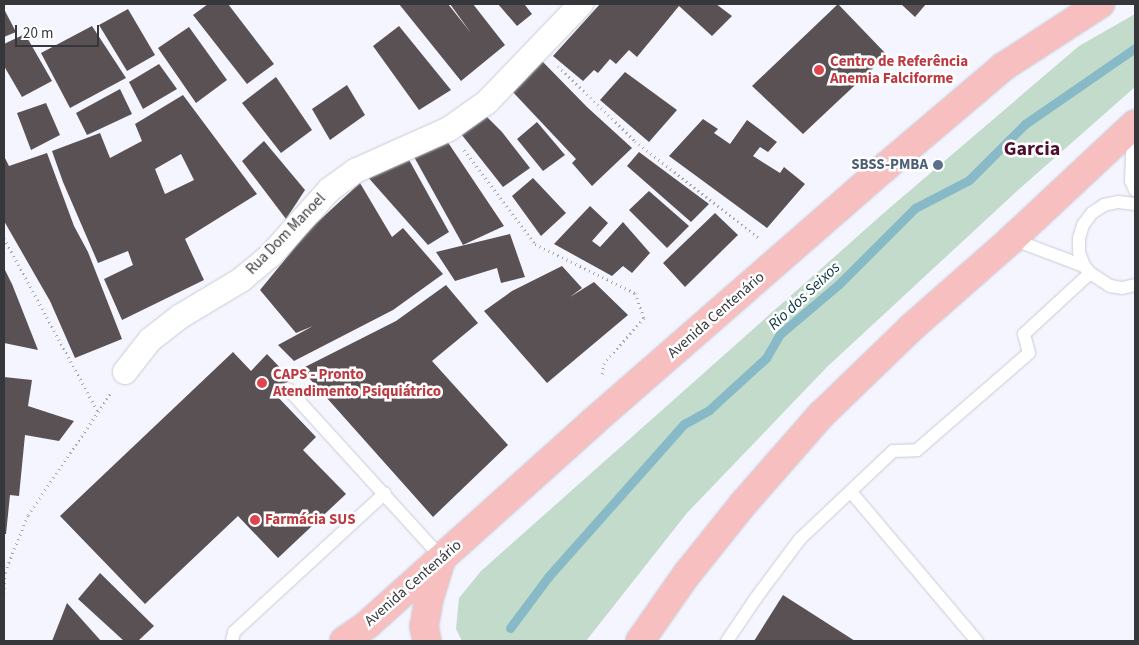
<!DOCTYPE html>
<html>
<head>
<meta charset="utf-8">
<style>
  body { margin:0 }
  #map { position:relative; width:1139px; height:645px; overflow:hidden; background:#f4f5fe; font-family:"Source Sans 3",sans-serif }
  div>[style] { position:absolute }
  .green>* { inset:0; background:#c3dbca }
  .stream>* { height:9px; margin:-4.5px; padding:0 4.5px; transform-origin:4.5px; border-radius:4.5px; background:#87b9c6 }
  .building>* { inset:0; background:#5a5155 }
  .path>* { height:3px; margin-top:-1.5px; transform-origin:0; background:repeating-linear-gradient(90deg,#a4a5ac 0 1px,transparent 0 5px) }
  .roads { filter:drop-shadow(0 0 1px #c9cbd5) drop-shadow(0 0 1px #c9cbd5) }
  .lane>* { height:12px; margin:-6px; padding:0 6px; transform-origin:6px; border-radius:6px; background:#fff }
  .street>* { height:24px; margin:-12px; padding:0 12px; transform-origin:12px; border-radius:12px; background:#fff }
  .primary>* { height:28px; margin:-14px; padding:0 14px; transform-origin:14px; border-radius:14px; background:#f8bfc1 }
  .dots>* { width:14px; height:14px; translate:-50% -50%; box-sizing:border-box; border:2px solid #fff; border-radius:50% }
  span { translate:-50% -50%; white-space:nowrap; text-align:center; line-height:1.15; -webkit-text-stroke:5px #fff; paint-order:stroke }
  .health-label { font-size:15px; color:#be3a42; font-weight:700 }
  .left { translate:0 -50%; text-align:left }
  .service-label { font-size:15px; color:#4e5e75; font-weight:700 }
  .right { translate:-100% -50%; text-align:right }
  .street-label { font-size:15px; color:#36373b }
  .water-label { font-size:16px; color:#083842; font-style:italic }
  .district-label { font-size:20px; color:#4d0d2d; font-weight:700 }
  .frame { position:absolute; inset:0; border:5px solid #36373b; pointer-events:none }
  .scale { position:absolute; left:15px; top:25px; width:84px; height:22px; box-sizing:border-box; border:2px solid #36373b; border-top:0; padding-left:6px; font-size:15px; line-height:18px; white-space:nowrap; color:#36373b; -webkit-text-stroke:4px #fff; paint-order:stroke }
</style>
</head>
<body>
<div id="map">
  <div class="green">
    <div style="clip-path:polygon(1135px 14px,1135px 87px,1017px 191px,827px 367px,687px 513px,586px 641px,462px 641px,456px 629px,459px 598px,481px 571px,886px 211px,1079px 46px)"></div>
  </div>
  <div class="stream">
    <div style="left:510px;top:628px;width:64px;rotate:-53.3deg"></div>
    <div style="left:548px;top:577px;width:205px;rotate:-48.4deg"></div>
    <div style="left:684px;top:424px;width:29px;rotate:-29deg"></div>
    <div style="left:709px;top:410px;width:77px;rotate:-42.4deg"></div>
    <div style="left:766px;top:358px;width:28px;rotate:-60deg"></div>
    <div style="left:780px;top:334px;width:77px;rotate:-40.3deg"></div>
    <div style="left:839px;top:284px;width:107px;rotate:-45deg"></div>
    <div style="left:915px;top:208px;width:61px;rotate:-27.4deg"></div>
    <div style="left:969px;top:180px;width:79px;rotate:-45deg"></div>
    <div style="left:1025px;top:124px;width:134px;rotate:-34.6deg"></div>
  </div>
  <div class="building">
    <div style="clip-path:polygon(208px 4px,228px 4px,274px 64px,247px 84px,193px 15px)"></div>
    <div style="clip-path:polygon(399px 4px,448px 4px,471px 33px,450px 4px,473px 4px,505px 45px,461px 81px)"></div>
    <div style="clip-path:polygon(498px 4px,527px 4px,525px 5px,532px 14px,517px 26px)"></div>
    <div style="clip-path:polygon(600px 4px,716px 4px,732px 16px,712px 36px,679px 6px,637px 57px,629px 50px,616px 64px,610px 59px,598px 73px,594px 70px,583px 81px,553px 56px)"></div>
    <div style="clip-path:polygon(838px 4px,887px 55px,803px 134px,752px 86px)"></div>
    <div style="clip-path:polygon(901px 4px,926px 4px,915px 17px)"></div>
    <div style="clip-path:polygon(4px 9px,16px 32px,4px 37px)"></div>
    <div style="clip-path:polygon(128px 9px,155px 55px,127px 71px,99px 25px)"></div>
    <div style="clip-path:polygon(92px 26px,126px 78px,70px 108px,41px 53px)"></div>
    <div style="clip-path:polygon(399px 26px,451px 90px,419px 110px,373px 46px)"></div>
    <div style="clip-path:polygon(189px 27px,227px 80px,196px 103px,158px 48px)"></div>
    <div style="clip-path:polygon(25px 34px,52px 81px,22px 97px,4px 66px,4px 44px)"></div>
    <div style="clip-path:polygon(541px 60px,587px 107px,632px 148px,592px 186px,572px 163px,576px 159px,510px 89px)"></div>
    <div style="clip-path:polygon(159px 64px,177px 89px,143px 109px,129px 82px)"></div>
    <div style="clip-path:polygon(625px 72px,677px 110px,649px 142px,600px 100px)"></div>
    <div style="clip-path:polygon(276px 77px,312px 130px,281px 153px,242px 103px)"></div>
    <div style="clip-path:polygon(347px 85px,365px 115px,330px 140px,312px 109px)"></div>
    <div style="clip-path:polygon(120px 89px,132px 114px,87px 135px,76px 113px)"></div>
    <div style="clip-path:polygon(evenodd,183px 95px,257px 194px,185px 239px,204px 280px,122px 320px,104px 279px,133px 265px,128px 251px,98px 263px,63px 182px,52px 151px,100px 133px,110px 158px,142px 141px,135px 124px,183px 95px,181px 154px,194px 180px,165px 194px,155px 169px,181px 154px)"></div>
    <div style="clip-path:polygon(46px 103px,60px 135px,31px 150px,17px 113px)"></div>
    <div style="clip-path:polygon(482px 112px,502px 132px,530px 168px,503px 187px,458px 130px)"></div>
    <div style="clip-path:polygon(703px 119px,718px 129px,714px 133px,730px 144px,747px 120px,777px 142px,768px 152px,760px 147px,753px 156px,780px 173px,784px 167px,805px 184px,767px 228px,669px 156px)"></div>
    <div style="clip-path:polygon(537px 122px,565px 155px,543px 171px,517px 139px)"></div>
    <div style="clip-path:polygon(445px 138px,504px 226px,463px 245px,413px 155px)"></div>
    <div style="clip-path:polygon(264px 141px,305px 190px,286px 219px,242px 161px)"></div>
    <div style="clip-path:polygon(639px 152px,709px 204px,691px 222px,627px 166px)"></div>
    <div style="clip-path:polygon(47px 153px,74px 226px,88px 252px,122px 339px,75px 358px,50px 301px,4px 221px,4px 156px,9px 166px)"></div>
    <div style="clip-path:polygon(408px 158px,449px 232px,428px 245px,366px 175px)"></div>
    <div style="clip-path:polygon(533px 178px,566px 213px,541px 236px,512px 196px)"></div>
    <div style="clip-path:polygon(360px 183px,392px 237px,403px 228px,443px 274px,393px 310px,294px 361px,278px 345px,313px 326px,296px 333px,260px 290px,310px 229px)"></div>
    <div style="clip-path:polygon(649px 191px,689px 226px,667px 248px,629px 210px)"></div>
    <div style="clip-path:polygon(590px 206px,608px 223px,592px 241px,600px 247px,623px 222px,650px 253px,632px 273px,623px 266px,612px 276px,554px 244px)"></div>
    <div style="clip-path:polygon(715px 213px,738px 235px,685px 287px,663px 263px)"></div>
    <div style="clip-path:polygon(510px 234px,525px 277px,501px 283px,497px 268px,455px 281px,436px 252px)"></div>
    <div style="clip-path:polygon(562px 266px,582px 288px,570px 297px,594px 282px,628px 315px,547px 383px,484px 311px,512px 291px)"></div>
    <div style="clip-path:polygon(4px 268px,12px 284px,38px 350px,4px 343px)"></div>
    <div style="clip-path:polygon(446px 285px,478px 323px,432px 361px,508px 445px,433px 517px,301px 369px,396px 321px)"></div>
    <div style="clip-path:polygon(233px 352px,251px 371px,267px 354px,291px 379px,275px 394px,316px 437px,303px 450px,346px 494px,278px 558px,238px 516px,145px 604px,60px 516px)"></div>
    <div style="clip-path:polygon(4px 377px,32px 380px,28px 406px,74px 421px,59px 441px,25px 435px,19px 496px,10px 495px,6px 534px,4px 534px)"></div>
    <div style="clip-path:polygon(100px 573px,154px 626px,138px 641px,124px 641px,78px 599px)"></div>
    <div style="clip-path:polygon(783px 595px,855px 641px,754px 641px)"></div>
    <div style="clip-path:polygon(67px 603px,101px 641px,52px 641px)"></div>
  </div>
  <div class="path">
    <div style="left:558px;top:66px;width:107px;rotate:44.2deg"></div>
    <div style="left:635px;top:141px;width:159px;rotate:38.1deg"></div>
    <div style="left:464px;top:150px;width:118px;rotate:52.9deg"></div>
    <div style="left:535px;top:244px;width:111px;rotate:26.1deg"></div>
    <div style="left:635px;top:293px;width:27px;rotate:70deg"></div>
    <div style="left:644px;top:318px;width:60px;rotate:131.6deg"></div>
    <div style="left:604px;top:363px;width:13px;rotate:99deg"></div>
    <div style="left:4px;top:238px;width:198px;rotate:61.6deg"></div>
    <div style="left:4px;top:593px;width:21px;rotate:-87deg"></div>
    <div style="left:5px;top:572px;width:61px;rotate:-68deg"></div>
    <div style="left:28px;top:515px;width:148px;rotate:-55.8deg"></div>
  </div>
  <div class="roads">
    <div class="lane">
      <div style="left:1133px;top:131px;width:50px;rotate:92.3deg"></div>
      <div style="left:1131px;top:181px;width:10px;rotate:66deg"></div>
      <div style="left:1135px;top:204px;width:17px;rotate:-173deg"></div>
      <div style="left:1118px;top:202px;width:14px;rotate:168deg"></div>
      <div style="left:1104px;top:205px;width:14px;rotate:146deg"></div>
      <div style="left:1092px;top:213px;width:15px;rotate:127deg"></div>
      <div style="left:1083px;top:225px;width:14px;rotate:107deg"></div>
      <div style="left:1079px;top:238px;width:14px;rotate:90deg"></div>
      <div style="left:1079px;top:252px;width:15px;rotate:70deg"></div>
      <div style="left:1084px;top:266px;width:9px;rotate:49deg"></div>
      <div style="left:1090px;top:273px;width:24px;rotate:33deg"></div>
      <div style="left:1110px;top:286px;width:12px;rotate:9deg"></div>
      <div style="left:1122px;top:288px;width:13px;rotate:-13deg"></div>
      <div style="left:1012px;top:239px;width:77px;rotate:20.6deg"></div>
      <div style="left:288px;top:389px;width:229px;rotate:47.7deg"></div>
      <div style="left:851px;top:492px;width:195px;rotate:49.8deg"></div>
      <div style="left:232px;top:641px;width:9px;rotate:-77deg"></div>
      <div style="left:234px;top:632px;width:205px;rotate:-42.6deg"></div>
      <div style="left:727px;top:641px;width:52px;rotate:-56deg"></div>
      <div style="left:756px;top:598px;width:74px;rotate:-53.3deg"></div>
      <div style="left:800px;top:539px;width:128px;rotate:-43.4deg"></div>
      <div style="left:893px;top:451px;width:24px;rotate:-2deg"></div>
      <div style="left:917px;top:450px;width:148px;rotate:-40.9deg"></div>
      <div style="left:1029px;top:353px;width:20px;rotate:-105deg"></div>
      <div style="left:1024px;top:334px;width:90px;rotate:-42.7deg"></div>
    </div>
    <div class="street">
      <div style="left:125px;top:372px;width:41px;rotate:-52deg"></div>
      <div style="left:150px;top:340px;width:39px;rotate:-38deg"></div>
      <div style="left:181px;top:316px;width:70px;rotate:-31deg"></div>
      <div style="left:241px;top:280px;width:38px;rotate:-40deg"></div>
      <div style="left:270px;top:256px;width:89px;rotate:-48.2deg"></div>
      <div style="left:329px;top:190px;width:32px;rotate:-36deg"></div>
      <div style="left:355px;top:171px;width:103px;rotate:-24.1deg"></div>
      <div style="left:449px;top:129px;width:47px;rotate:-35.4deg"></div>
      <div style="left:487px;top:102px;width:136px;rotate:-46.2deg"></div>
    </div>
    <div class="primary">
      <div style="left:344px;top:641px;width:29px;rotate:-35deg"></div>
      <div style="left:368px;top:624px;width:304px;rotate:-41.9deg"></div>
      <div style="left:594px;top:421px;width:385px;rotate:-41.1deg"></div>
      <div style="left:884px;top:168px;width:156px;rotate:-40.3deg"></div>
      <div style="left:1003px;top:67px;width:116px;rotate:-33deg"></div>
      <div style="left:427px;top:641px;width:14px;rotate:-102deg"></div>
      <div style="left:424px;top:627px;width:28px;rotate:-80deg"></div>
      <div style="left:429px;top:599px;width:41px;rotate:-72.9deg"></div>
      <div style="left:640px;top:641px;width:82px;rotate:-55deg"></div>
      <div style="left:687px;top:574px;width:90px;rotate:-51.3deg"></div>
      <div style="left:743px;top:504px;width:118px;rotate:-48.8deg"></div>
      <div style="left:821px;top:415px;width:127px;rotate:-44deg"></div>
      <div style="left:912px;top:327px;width:133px;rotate:-41.3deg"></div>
      <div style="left:1012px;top:239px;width:168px;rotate:-43.1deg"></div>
    </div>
  </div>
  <div class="dots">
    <div style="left:819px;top:70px;background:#e0444e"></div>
    <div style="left:938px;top:165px;background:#5c6f8a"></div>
    <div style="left:262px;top:383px;background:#e0444e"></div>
    <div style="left:255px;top:520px;background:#e0444e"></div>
  </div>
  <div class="health-label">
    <span class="left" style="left:830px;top:70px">Centro de Referência<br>Anemia Falciforme</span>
    <span class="left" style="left:273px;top:383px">CAPS - Pronto<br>Atendimento Psiquiátrico</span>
    <span class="left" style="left:265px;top:520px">Farmácia SUS</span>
  </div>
  <div class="service-label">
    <span class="right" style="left:928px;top:165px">SBSS-PMBA</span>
  </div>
  <div class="street-label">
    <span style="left:286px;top:234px;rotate:-46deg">Rua Dom Manoel</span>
    <span style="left:716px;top:315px;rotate:-41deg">Avenida Centenário</span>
    <span style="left:413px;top:583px;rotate:-41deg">Avenida Centenário</span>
  </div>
  <div class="water-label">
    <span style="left:804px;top:296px;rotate:-43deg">Rio dos Seixos</span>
  </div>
  <div class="district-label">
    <span style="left:1032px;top:149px">Garcia</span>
  </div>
  <div class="frame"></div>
  <div class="scale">20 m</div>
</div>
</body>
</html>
